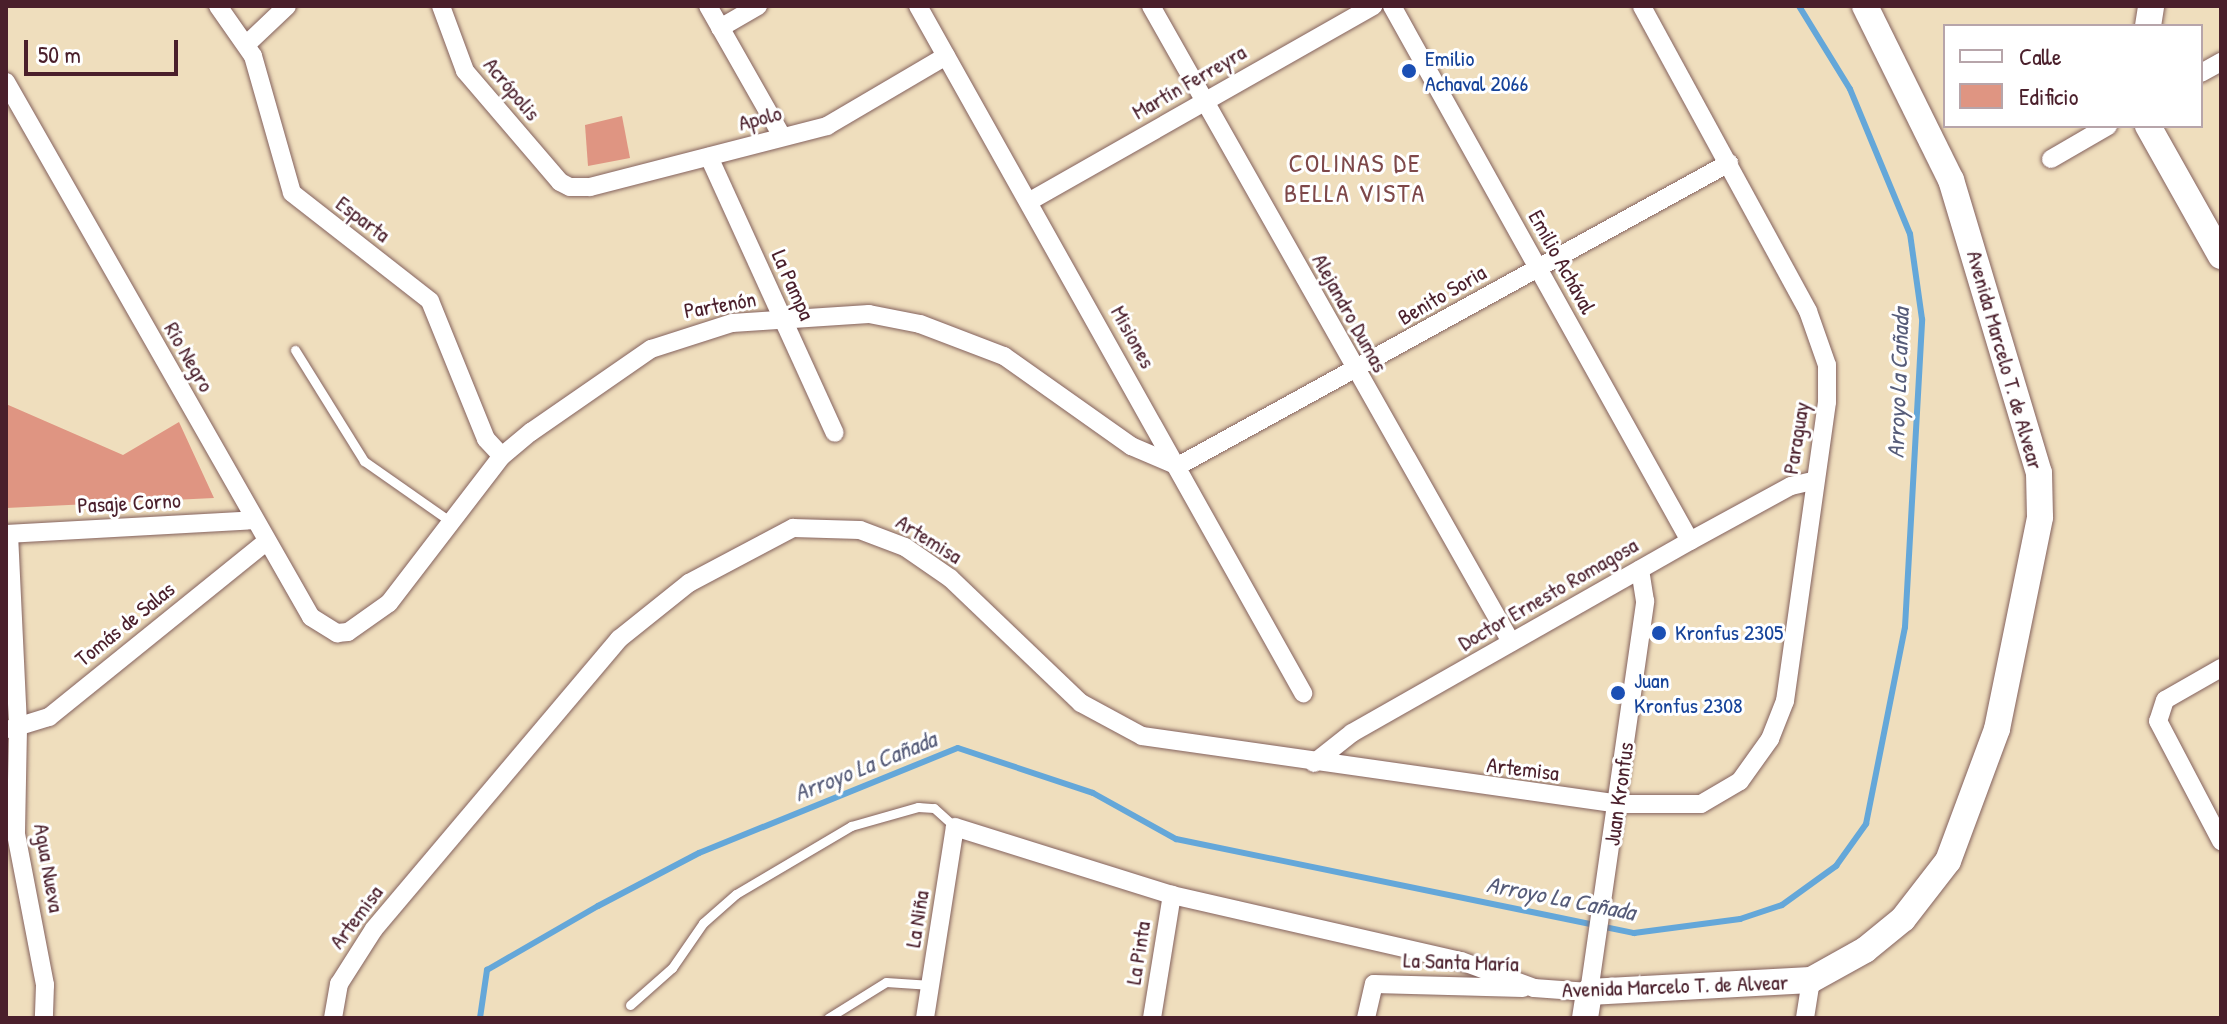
<!DOCTYPE html>
<html>
<head>
<meta charset="utf-8">
<style>
  body { margin:0 }
  #map { position:relative; width:2227px; height:1024px; overflow:hidden; background:#efdebd; font-family:"Patrick Hand",sans-serif }
  div>[style] { position:absolute }
  .stream>* { height:6px; margin:-3px; padding:0 3px; transform-origin:3px; border-radius:3px; background:#64a7d9 }
  .building>* { inset:0; background:#df9582 }
  .roads { filter:drop-shadow(0 0 2px #84625e) drop-shadow(0 0 2px #84625e) }
  .service>* { height:9px; margin:-4.5px; padding:0 4.5px; transform-origin:4.5px; border-radius:4.5px; background:#fff }
  .minor>* { height:18px; margin:-9px; padding:0 9px; transform-origin:9px; border-radius:9px; background:#fff }
  .secondary>* { height:26px; margin:-13px; padding:0 13px; transform-origin:13px; border-radius:13px; background:#fff }
  .dots>* { width:22px; height:22px; translate:-50% -50%; box-sizing:border-box; border:4px solid #fff; border-radius:50% }
  span { translate:-50% -50%; white-space:nowrap; text-align:center; line-height:1.15; -webkit-text-stroke:6px #fff; paint-order:stroke }
  .transit-label { font-size:22px; color:#164399 }
  .left { translate:0 -50%; text-align:left }
  .street-label { font-size:22px; color:#4a1f2b }
  .water-label { font-size:24px; color:#565c79; font-style:italic }
  .quarter-label { font-size:26px; color:#7e4849; letter-spacing:2px }
  .frame { position:absolute; inset:0; border:8px solid #4a1f2b; pointer-events:none }
  .legend { position:absolute; left:1943px; top:24px; width:260px; height:104px; box-sizing:border-box; background:#fff; border:2px solid #b7a5aa; margin:0; padding:10px 14px; list-style:none; font-size:24px; color:#4a1f2b }
  .legend li { display:flex; align-items:center; gap:16px; height:40px }
  .legend b { width:40px; border:2px solid #b7a5aa }
  .scale { position:absolute; left:24px; top:40px; width:154px; height:36px; box-sizing:border-box; border:4px solid #4a1f2b; border-top:0; padding-left:10px; font-size:24px; line-height:28px; white-space:nowrap; color:#4a1f2b; -webkit-text-stroke:6px #fff; paint-order:stroke }
</style>
</head>
<body>
<div id="map">
  <div class="stream">
    <div style="left:480px;top:1018px;width:49px;rotate:-81.7deg"></div>
    <div style="left:487px;top:970px;width:128px;rotate:-30deg"></div>
    <div style="left:598px;top:906px;width:114px;rotate:-27.7deg"></div>
    <div style="left:699px;top:853px;width:279px;rotate:-22.1deg"></div>
    <div style="left:958px;top:748px;width:142px;rotate:18.4deg"></div>
    <div style="left:1093px;top:793px;width:95px;rotate:29deg"></div>
    <div style="left:1176px;top:839px;width:468px;rotate:11.6deg"></div>
    <div style="left:1634px;top:933px;width:107px;rotate:-7.5deg"></div>
    <div style="left:1740px;top:919px;width:44px;rotate:-18.4deg"></div>
    <div style="left:1782px;top:905px;width:67px;rotate:-35.8deg"></div>
    <div style="left:1836px;top:866px;width:52px;rotate:-54.5deg"></div>
    <div style="left:1866px;top:824px;width:201px;rotate:-78.8deg"></div>
    <div style="left:1905px;top:627px;width:308px;rotate:-86.8deg"></div>
    <div style="left:1922px;top:319px;width:86px;rotate:-98deg"></div>
    <div style="left:1910px;top:234px;width:157px;rotate:-112.5deg"></div>
    <div style="left:1850px;top:89px;width:97px;rotate:-121.6deg"></div>
  </div>
  <div class="building">
    <div style="clip-path:polygon(622px 116px,630px 158px,588px 166px,585px 125px)"></div>
    <div style="clip-path:polygon(6px 404px,123px 455px,179px 422px,214px 498px,6px 508px)"></div>
  </div>
  <div class="roads">
    <div class="service">
      <div style="left:295px;top:350px;width:131px;rotate:58.1deg"></div>
      <div style="left:364px;top:461px;width:106px;rotate:35deg"></div>
      <div style="left:630px;top:1005px;width:56px;rotate:-41.4deg"></div>
      <div style="left:672px;top:968px;width:55px;rotate:-55.4deg"></div>
      <div style="left:703px;top:923px;width:44px;rotate:-41.3deg"></div>
      <div style="left:736px;top:894px;width:134px;rotate:-30.6deg"></div>
      <div style="left:851px;top:826px;width:70px;rotate:-15.8deg"></div>
      <div style="left:918px;top:807px;width:16px;rotate:4deg"></div>
      <div style="left:934px;top:808px;width:28px;rotate:42deg"></div>
      <div style="left:828px;top:1018px;width:68px;rotate:-31.8deg"></div>
      <div style="left:886px;top:982px;width:45px;rotate:3.8deg"></div>
    </div>
    <div class="minor">
      <div style="left:218px;top:6px;width:61px;rotate:55deg"></div>
      <div style="left:253px;top:56px;width:142px;rotate:74.1deg"></div>
      <div style="left:292px;top:193px;width:175px;rotate:38deg"></div>
      <div style="left:430px;top:301px;width:149px;rotate:67.9deg"></div>
      <div style="left:486px;top:439px;width:23px;rotate:47deg"></div>
      <div style="left:441px;top:6px;width:69px;rotate:69.7deg"></div>
      <div style="left:465px;top:71px;width:146px;rotate:49.4deg"></div>
      <div style="left:560px;top:182px;width:11px;rotate:27deg"></div>
      <div style="left:570px;top:187px;width:20px"></div>
      <div style="left:590px;top:187px;width:245px;rotate:-14.4deg"></div>
      <div style="left:827px;top:126px;width:138px;rotate:-30.5deg"></div>
      <div style="left:708px;top:6px;width:150px;rotate:60.4deg"></div>
      <div style="left:918px;top:6px;width:788px;rotate:60.73deg"></div>
      <div style="left:1151px;top:6px;width:731px;rotate:60.49deg"></div>
      <div style="left:1392px;top:6px;width:612px;rotate:60.88deg"></div>
      <div style="left:720px;top:28px;width:44px;rotate:-30.1deg"></div>
      <div style="left:247px;top:44px;width:55px;rotate:-43.5deg"></div>
      <div style="left:2201px;top:73px;width:23px;rotate:-29deg"></div>
      <div style="left:6px;top:82px;width:616px;rotate:60.31deg"></div>
      <div style="left:311px;top:617px;width:31px;rotate:32deg"></div>
      <div style="left:337px;top:633px;width:11px;rotate:-5deg"></div>
      <div style="left:348px;top:632px;width:50px;rotate:-35.3deg"></div>
      <div style="left:389px;top:603px;width:185px;rotate:-52.5deg"></div>
      <div style="left:502px;top:456px;width:38px;rotate:-40deg"></div>
      <div style="left:531px;top:432px;width:146px;rotate:-34.7deg"></div>
      <div style="left:651px;top:349px;width:85px;rotate:-17.8deg"></div>
      <div style="left:732px;top:323px;width:137px;rotate:-3.8deg"></div>
      <div style="left:869px;top:314px;width:52px;rotate:11.1deg"></div>
      <div style="left:920px;top:324px;width:90px;rotate:20.9deg"></div>
      <div style="left:1004px;top:356px;width:156px;rotate:35.3deg"></div>
      <div style="left:1131px;top:446px;width:51px;rotate:23.1deg"></div>
      <div style="left:709px;top:157px;width:303px;rotate:65.5deg"></div>
      <div style="left:2051px;top:159px;width:66px;rotate:-30.1deg"></div>
      <div style="left:1030px;top:201px;width:395px;rotate:-29.6deg"></div>
      <div style="left:1178px;top:466px;width:629px;rotate:-28.81deg"></div>
      <div style="left:6px;top:534px;width:249px;rotate:-3.2deg"></div>
      <div style="left:9px;top:534px;width:194px;rotate:87.3deg"></div>
      <div style="left:18px;top:728px;width:106px;rotate:91.1deg"></div>
      <div style="left:16px;top:834px;width:154px;rotate:79.1deg"></div>
      <div style="left:45px;top:985px;width:33px;rotate:92deg"></div>
      <div style="left:2221px;top:668px;width:64px;rotate:150.3deg"></div>
      <div style="left:2165px;top:700px;width:22px;rotate:108deg"></div>
      <div style="left:2158px;top:721px;width:136px;rotate:62.3deg"></div>
      <div style="left:10px;top:729px;width:41px;rotate:-17.1deg"></div>
      <div style="left:49px;top:717px;width:280px;rotate:-38.9deg"></div>
      <div style="left:1314px;top:763px;width:48px;rotate:-38.3deg"></div>
      <div style="left:1352px;top:733px;width:389px;rotate:-29.6deg"></div>
      <div style="left:1690px;top:541px;width:115px;rotate:-28.6deg"></div>
      <div style="left:1791px;top:486px;width:23px;rotate:-13deg"></div>
      <div style="left:333px;top:1018px;width:35px;rotate:-80deg"></div>
      <div style="left:339px;top:984px;width:65px;rotate:-57.5deg"></div>
      <div style="left:374px;top:929px;width:380px;rotate:-49.8deg"></div>
      <div style="left:619px;top:639px;width:90px;rotate:-38.7deg"></div>
      <div style="left:689px;top:583px;width:118px;rotate:-27.9deg"></div>
      <div style="left:793px;top:528px;width:67px;rotate:1.7deg"></div>
      <div style="left:860px;top:530px;width:48px;rotate:20.7deg"></div>
      <div style="left:905px;top:547px;width:55px;rotate:34.6deg"></div>
      <div style="left:950px;top:578px;width:181px;rotate:43.7deg"></div>
      <div style="left:1081px;top:703px;width:69px;rotate:28.4deg"></div>
      <div style="left:1142px;top:736px;width:481px;rotate:8.1deg"></div>
      <div style="left:1618px;top:804px;width:83px"></div>
      <div style="left:1701px;top:804px;width:45px;rotate:-30.5deg"></div>
      <div style="left:1740px;top:781px;width:52px;rotate:-54.5deg"></div>
      <div style="left:1770px;top:739px;width:41px;rotate:-68.5deg"></div>
      <div style="left:1785px;top:701px;width:302px;rotate:-82deg"></div>
      <div style="left:1827px;top:402px;width:37px;rotate:-90deg"></div>
      <div style="left:1827px;top:365px;width:57px;rotate:-109.4deg"></div>
      <div style="left:1808px;top:311px;width:347px;rotate:-118.6deg"></div>
      <div style="left:925px;top:1018px;width:193px;rotate:-81.1deg"></div>
      <div style="left:955px;top:827px;width:227px;rotate:17.4deg"></div>
      <div style="left:1172px;top:895px;width:296px;rotate:12.9deg"></div>
      <div style="left:1461px;top:961px;width:78px;rotate:20.3deg"></div>
      <div style="left:1534px;top:988px;width:55px;rotate:4.2deg"></div>
      <div style="left:1589px;top:992px;width:395px;rotate:-81.8deg"></div>
      <div style="left:1645px;top:601px;width:32px;rotate:-99deg"></div>
      <div style="left:1152px;top:1018px;width:125px;rotate:-80.8deg"></div>
      <div style="left:1366px;top:1018px;width:35px;rotate:-77deg"></div>
      <div style="left:1374px;top:984px;width:149px;rotate:1.5deg"></div>
      <div style="left:1805px;top:1018px;width:38px;rotate:-81deg"></div>
    </div>
    <div class="secondary">
      <div style="left:2148px;top:26px;width:20px;rotate:-81deg"></div>
      <div style="left:2148px;top:126px;width:149px;rotate:60.7deg"></div>
      <div style="left:1585px;top:1018px;width:26px;rotate:-81deg"></div>
      <div style="left:1589px;top:992px;width:222px;rotate:-3.1deg"></div>
      <div style="left:1811px;top:980px;width:62px;rotate:-29.1deg"></div>
      <div style="left:1865px;top:950px;width:49px;rotate:-39.2deg"></div>
      <div style="left:1903px;top:919px;width:73px;rotate:-52.2deg"></div>
      <div style="left:1948px;top:861px;width:141px;rotate:-69.6deg"></div>
      <div style="left:1997px;top:729px;width:216px;rotate:-78.5deg"></div>
      <div style="left:2040px;top:517px;width:44px;rotate:-91.3deg"></div>
      <div style="left:2039px;top:473px;width:306px;rotate:-106.7deg"></div>
      <div style="left:1951px;top:180px;width:194px;rotate:-116.3deg"></div>
    </div>
  </div>
  <div class="dots">
    <div style="left:1409px;top:71px;background:#1a4fb4"></div>
    <div style="left:1659px;top:633px;background:#1a4fb4"></div>
    <div style="left:1618px;top:693px;background:#1a4fb4"></div>
  </div>
  <div class="transit-label">
    <span class="left" style="left:1425px;top:71px">Emilio<br>Achaval 2066</span>
    <span class="left" style="left:1675px;top:633px">Kronfus 2305</span>
    <span class="left" style="left:1634px;top:693px">Juan<br>Kronfus 2308</span>
  </div>
  <div class="street-label">
    <span style="left:1189px;top:82px;rotate:-30deg">Martín Ferreyra</span>
    <span style="left:512px;top:89px;rotate:50deg">Acrópolis</span>
    <span style="left:760px;top:118px;rotate:-15deg">Apolo</span>
    <span style="left:363px;top:219px;rotate:37deg">Esparta</span>
    <span style="left:1562px;top:262px;rotate:61deg">Emilio Achával</span>
    <span style="left:793px;top:285px;rotate:66deg">La Pampa</span>
    <span style="left:1442px;top:295px;rotate:-30deg">Benito Soria</span>
    <span style="left:720px;top:305px;rotate:-10deg">Partenón</span>
    <span style="left:1350px;top:313px;rotate:61deg">Alejandro Dumas</span>
    <span style="left:1133px;top:337px;rotate:61deg">Misiones</span>
    <span style="left:189px;top:357px;rotate:60deg">Río Negro</span>
    <span style="left:2005px;top:360px;rotate:74deg">Avenida Marcelo T. de Alvear</span>
    <span style="left:1796px;top:438px;rotate:-81deg">Paraguay</span>
    <span style="left:129px;top:503px;rotate:-3deg">Pasaje Corno</span>
    <span style="left:929px;top:539px;rotate:32deg">Artemisa</span>
    <span style="left:1548px;top:594px;rotate:-30deg">Doctor Ernesto Romagosa</span>
    <span style="left:125px;top:624px;rotate:-39deg">Tomás de Salas</span>
    <span style="left:1523px;top:769px;rotate:7deg">Artemisa</span>
    <span style="left:1619px;top:794px;rotate:-82deg">Juan Kronfus</span>
    <span style="left:49px;top:868px;rotate:80deg">Agua Nueva</span>
    <span style="left:356px;top:917px;rotate:-53deg">Artemisa</span>
    <span style="left:917px;top:919px;rotate:-81deg">La Niña</span>
    <span style="left:1138px;top:953px;rotate:-81deg">La Pinta</span>
    <span style="left:1461px;top:962px;rotate:2deg">La Santa María</span>
    <span style="left:1675px;top:986px;rotate:-2deg">Avenida Marcelo T. de Alvear</span>
  </div>
  <div class="water-label">
    <span style="left:1898px;top:383px;rotate:-88deg">Arroyo La Cañada</span>
    <span style="left:865px;top:766px;rotate:-22deg">Arroyo La Cañada</span>
    <span style="left:1561px;top:898px;rotate:11deg">Arroyo La Cañada</span>
  </div>
  <div class="quarter-label">
    <span style="left:1355px;top:178px">COLINAS DE<br>BELLA VISTA</span>
  </div>
  <div class="frame"></div>
  <ul class="legend">
  <li><b style="height:10px;background:#fff"></b>Calle</li>
  <li><b style="height:22px;background:#df9582"></b>Edificio</li>
  </ul>
  <div class="scale">50 m</div>
</div>
</body>
</html>
